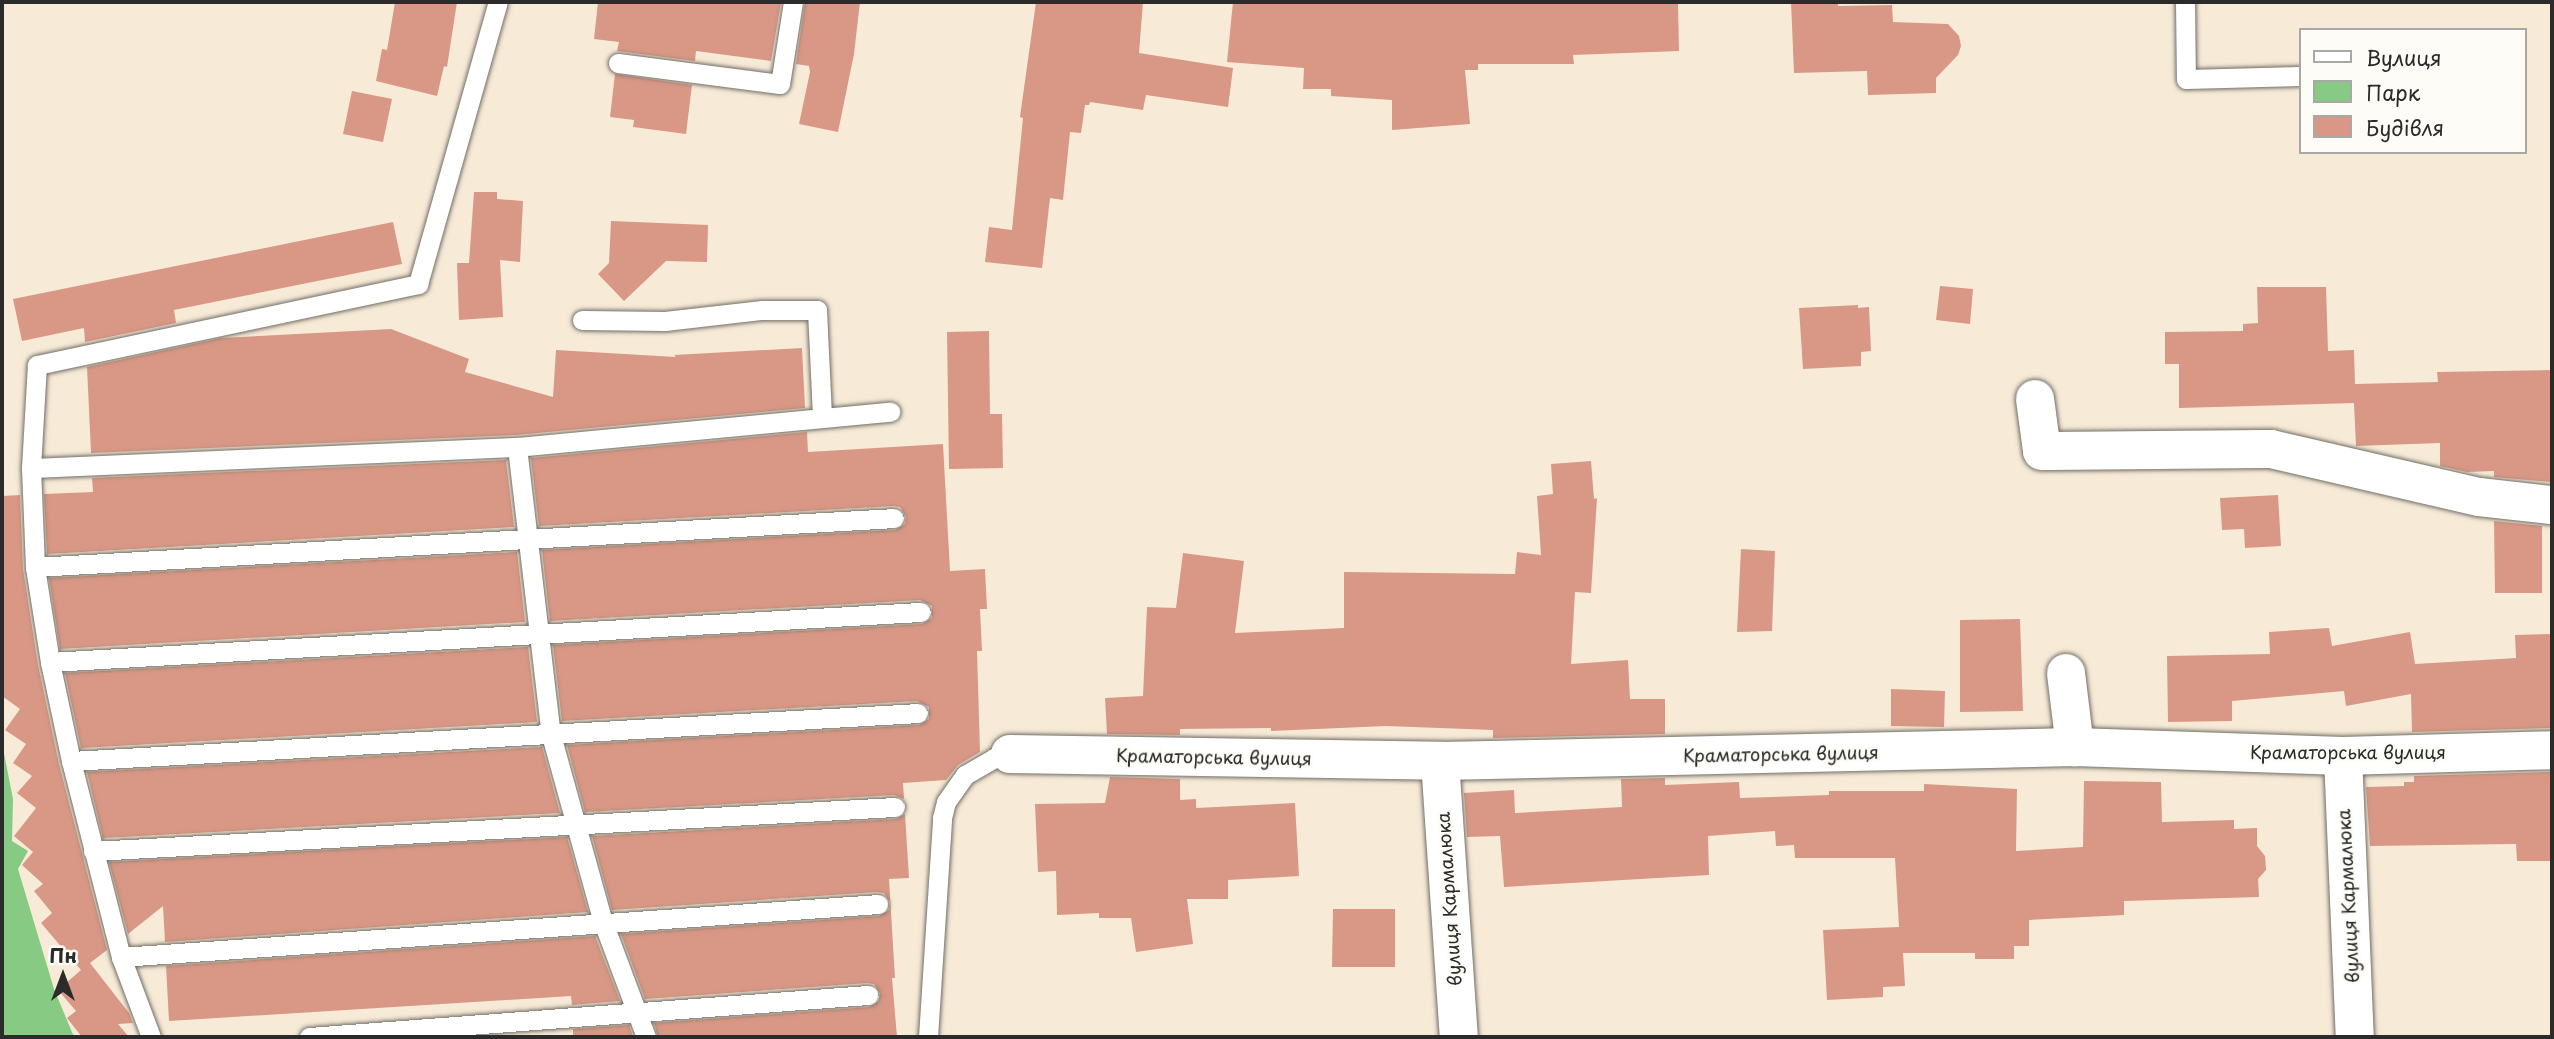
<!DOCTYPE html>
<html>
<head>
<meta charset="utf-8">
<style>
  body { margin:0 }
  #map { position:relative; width:2554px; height:1039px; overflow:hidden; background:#f7ebd7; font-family:"Playpen Sans",sans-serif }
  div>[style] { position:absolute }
  .green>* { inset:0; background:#86ca83 }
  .building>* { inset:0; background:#d99885 }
  .roads { filter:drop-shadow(0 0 2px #726e67) drop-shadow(0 0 2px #726e67) }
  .lane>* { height:19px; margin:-9.5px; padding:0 9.5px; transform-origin:9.5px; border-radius:9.5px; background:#fff }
  .street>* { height:38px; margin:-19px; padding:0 19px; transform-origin:19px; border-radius:19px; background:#fff }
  span { translate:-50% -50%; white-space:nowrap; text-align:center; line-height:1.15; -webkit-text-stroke:6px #fdfcf7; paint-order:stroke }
  .street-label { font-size:18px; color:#2b2b2b }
  .frame { position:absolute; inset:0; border:4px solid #2b2b2b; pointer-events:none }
  .legend { position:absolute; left:2299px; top:28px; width:228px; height:126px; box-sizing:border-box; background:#fdfcf7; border:2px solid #a9a8a5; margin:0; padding:9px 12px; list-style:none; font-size:21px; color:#2b2b2b }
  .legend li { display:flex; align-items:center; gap:14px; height:35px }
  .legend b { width:35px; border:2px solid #a9a8a5 }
  .north { position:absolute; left:28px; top:941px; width:70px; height:70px; -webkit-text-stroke:5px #fdfcf7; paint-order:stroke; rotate:0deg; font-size:19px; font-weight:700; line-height:28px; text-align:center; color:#2b2b2b }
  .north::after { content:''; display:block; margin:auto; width:24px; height:32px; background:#2b2b2b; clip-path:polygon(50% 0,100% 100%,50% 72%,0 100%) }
</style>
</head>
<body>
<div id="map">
  <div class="green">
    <div style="clip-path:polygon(2px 743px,13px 799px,12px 841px,28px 851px,18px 869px,54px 989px,74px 1037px,2px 1037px)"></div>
  </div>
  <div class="building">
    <div style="clip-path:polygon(395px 2px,457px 2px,447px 67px,444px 66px,437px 96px,376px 81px,382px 49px,387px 50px)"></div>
    <div style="clip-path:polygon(598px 2px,781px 2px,771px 61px,696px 51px,695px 61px,617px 51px,619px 42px,594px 39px)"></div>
    <div style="clip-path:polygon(805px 2px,860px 2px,854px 54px,838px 132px,799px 124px,810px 72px,809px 66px,796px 64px)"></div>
    <div style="clip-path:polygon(1036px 2px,1143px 2px,1139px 53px,1233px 68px,1228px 107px,1146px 95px,1143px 110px,1090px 102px,1089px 105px,1085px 105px,1081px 133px,1070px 132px,1063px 200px,1050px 198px,1042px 268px,985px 262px,989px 227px,1012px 230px,1023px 118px,1020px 117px)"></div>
    <div style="clip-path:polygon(1233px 2px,1678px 2px,1679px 51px,1573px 55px,1574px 64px,1478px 64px,1478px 70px,1465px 70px,1470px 124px,1392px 130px,1392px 100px,1331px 96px,1331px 89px,1303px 89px,1304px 68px,1227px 62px)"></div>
    <div style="clip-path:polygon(1791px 2px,1838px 2px,1838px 6px,1892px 5px,1893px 22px,1948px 24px,1959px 36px,1961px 46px,1958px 55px,1936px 78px,1936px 93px,1868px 95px,1867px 71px,1794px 73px)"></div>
    <div style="clip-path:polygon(615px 74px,692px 85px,686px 134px,633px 127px,634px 120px,610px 117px)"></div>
    <div style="clip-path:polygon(352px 91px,392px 99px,383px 142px,343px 134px)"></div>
    <div style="clip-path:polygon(474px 192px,497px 192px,497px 199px,523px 201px,520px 262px,500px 260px,503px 317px,459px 320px,457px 263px,469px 263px)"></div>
    <div style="clip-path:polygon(611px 221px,708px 225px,707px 262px,666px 261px,624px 301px,598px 274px,609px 263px)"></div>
    <div style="clip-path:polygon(393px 222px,402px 264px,174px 310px,176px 323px,85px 342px,84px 328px,22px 341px,13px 299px)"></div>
    <div style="clip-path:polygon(1940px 286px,1973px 289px,1970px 324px,1936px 320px)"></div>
    <div style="clip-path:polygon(2257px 287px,2326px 287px,2328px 351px,2354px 350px,2355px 384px,2438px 382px,2437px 372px,2552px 370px,2552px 482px,2494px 477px,2494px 471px,2467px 472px,2440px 466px,2440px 443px,2356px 446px,2354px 403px,2179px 408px,2179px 364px,2165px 364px,2165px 332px,2243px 331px,2243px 324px,2258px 323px)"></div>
    <div style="clip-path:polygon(1858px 305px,1858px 308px,1869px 307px,1871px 351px,1861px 352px,1861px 366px,1803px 369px,1799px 308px)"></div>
    <div style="clip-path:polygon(391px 329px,469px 359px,465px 372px,553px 397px,556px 350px,676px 357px,674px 355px,802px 348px,805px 408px,516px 435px,91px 453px,87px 367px,221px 338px)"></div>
    <div style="clip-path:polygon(989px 331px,990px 414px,1002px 414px,1003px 468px,949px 469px,947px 332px)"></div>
    <div style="clip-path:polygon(807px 432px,808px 452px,943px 444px,950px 571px,985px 569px,987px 609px,980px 609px,982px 651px,977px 651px,980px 752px,958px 765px,946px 780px,903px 783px,904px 799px,894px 795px,585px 812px,567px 745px,919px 725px,929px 719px,929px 707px,917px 701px,562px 721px,553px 645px,922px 624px,932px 618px,932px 606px,920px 600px,550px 621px,542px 550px,895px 530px,905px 524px,906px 517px,900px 507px,893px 506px,539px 526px,531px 458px)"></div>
    <div style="clip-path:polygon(506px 460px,514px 527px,47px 554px,44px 494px,93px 492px,92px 478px)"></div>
    <div style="clip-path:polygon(1591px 461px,1594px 499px,1597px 498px,1591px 593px,1575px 592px,1571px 664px,1628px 660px,1630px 699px,1665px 699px,1665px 734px,1493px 738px,1493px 730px,1386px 726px,1271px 731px,1271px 728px,1180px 729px,1180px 735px,1107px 734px,1105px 698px,1143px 696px,1147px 607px,1176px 608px,1183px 553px,1244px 561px,1235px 633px,1344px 628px,1344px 572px,1515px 574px,1517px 552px,1541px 555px,1537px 496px,1553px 494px,1551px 464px)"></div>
    <div style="clip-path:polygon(20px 495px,23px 569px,38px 665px,59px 764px,107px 950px,90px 963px,129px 1013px,133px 1023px,118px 1024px,129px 1037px,82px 1037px,67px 1018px,76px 1011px,58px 990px,81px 970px,41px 923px,52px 913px,34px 891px,43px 884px,22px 865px,33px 852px,14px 836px,36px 808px,17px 793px,32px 776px,13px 763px,26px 744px,5px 730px,20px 709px,2px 696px,2px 496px)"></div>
    <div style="clip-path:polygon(2278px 495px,2281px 546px,2245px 548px,2244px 529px,2222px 530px,2220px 498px)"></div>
    <div style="clip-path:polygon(2494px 521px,2542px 526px,2542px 593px,2495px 593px)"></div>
    <div style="clip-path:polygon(1741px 549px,1775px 551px,1772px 631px,1737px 632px)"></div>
    <div style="clip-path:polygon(517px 552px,525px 622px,60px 649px,49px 578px)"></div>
    <div style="clip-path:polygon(2020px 619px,2023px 711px,1960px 712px,1960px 620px)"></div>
    <div style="clip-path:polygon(2329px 628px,2332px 646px,2410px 632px,2415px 664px,2516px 658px,2515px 635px,2552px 634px,2552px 728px,2412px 732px,2411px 694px,2346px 706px,2344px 691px,2232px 701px,2232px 721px,2168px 722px,2167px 656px,2270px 654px,2269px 632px)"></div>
    <div style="clip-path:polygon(528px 647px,537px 722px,81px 748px,65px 673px)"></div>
    <div style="clip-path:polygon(1891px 689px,1945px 691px,1944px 727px,1891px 726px)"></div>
    <div style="clip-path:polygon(542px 747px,560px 813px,103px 838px,87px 772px)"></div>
    <div style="clip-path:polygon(2552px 772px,2552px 861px,2517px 861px,2516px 844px,2370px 846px,2366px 787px,2404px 786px,2404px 782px,2414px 782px,2414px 776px)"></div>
    <div style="clip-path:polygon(1110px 777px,1180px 779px,1180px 800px,1196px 799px,1196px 808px,1295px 803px,1299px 876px,1228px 880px,1228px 899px,1187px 899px,1193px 944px,1136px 952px,1131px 918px,1099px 918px,1099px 913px,1057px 915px,1056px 871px,1038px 872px,1035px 804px,1105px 803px)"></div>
    <div style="clip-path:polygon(1665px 778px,1665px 785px,1739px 782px,1740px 798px,1829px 795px,1829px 791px,1924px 791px,1924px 784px,2017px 789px,2016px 851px,2083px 847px,2084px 781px,2161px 782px,2162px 822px,2234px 820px,2234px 829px,2257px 828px,2257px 846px,2265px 856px,2266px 870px,2258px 879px,2259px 897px,2124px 901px,2124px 915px,2029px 920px,2029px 946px,2014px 946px,2014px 959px,1975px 959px,1975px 953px,1903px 953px,1905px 986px,1883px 987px,1883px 997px,1827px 1000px,1823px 930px,1899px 927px,1895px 858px,1795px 858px,1794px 845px,1776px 846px,1775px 831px,1708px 836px,1709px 875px,1504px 887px,1500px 836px,1467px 837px,1464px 793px,1514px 790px,1515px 813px,1622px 807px,1621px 779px)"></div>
    <div style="clip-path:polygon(905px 814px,909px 878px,889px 879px,895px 978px,892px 978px,897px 1037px,658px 1037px,654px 1023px,869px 1007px,879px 1001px,880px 993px,874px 984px,867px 983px,645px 999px,621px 934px,879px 916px,889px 910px,890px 902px,884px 893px,877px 892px,612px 910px,592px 836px,896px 819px)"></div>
    <div style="clip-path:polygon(567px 837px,588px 912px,165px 942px,163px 906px,128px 934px,109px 862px)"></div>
    <div style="clip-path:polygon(1333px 909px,1395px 909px,1395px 967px,1332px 967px)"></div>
    <div style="clip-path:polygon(595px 936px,620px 1001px,572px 1005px,571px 996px,169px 1021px,166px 966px)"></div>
    <div style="clip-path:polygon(629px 1025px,633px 1037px,573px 1037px,573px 1029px)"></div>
  </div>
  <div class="roads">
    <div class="lane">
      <div style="left:2185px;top:2px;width:77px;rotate:89.3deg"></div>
      <div style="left:2186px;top:79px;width:114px;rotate:-1.5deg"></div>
      <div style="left:618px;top:63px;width:163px;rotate:7.4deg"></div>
      <div style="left:780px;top:84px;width:83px;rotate:-81deg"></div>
      <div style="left:582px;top:320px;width:83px;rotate:0.7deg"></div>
      <div style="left:665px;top:321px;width:98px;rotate:-6.5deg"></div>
      <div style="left:762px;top:310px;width:55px"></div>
      <div style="left:817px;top:310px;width:107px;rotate:87.3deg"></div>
      <div style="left:517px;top:447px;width:290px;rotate:83.3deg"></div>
      <div style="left:551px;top:735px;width:194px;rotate:74.5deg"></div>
      <div style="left:603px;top:922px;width:123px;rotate:69.5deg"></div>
      <div style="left:31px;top:468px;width:486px;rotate:-2.5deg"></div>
      <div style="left:517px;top:447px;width:375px;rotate:-5.4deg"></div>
      <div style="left:35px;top:567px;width:860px;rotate:-3.26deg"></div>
      <div style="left:50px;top:662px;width:872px;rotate:-3.29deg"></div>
      <div style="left:71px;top:761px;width:848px;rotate:-3.24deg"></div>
      <div style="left:93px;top:851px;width:803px;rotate:-3.14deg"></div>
      <div style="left:121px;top:957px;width:759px;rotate:-4deg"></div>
      <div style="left:151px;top:1037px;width:85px;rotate:-110.6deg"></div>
      <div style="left:121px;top:957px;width:202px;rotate:-104.3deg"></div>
      <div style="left:71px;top:761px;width:101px;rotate:-102deg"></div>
      <div style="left:50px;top:662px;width:96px;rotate:-99deg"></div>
      <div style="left:35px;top:567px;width:99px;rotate:-92.3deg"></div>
      <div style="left:31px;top:468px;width:103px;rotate:-86.7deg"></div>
      <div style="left:37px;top:365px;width:390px;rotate:-12deg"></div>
      <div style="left:418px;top:284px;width:293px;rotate:-74.2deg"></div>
      <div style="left:309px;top:1037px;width:561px;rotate:-4.3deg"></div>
      <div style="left:928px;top:1037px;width:219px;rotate:-86.3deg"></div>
      <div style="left:942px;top:818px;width:16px;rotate:-76deg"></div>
      <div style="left:946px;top:802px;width:33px;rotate:-55deg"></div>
      <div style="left:965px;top:775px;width:34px;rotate:-30deg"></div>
      <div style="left:994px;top:758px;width:16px;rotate:-14deg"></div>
    </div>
    <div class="street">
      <div style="left:2035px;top:399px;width:52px;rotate:82.3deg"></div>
      <div style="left:2042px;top:451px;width:229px;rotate:-0.5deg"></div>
      <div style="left:2271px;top:449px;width:213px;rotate:13deg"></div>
      <div style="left:2479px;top:497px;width:73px;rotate:6.3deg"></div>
      <div style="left:2066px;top:673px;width:75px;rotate:83.1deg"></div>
      <div style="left:1010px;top:754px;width:430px;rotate:0.9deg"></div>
      <div style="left:1440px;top:761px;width:635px;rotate:-1.26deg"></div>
      <div style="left:2075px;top:747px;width:268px;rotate:1.9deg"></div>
      <div style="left:2343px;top:756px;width:209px;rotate:-1.6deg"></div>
      <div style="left:2343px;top:756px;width:281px;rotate:87.6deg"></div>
      <div style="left:1440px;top:761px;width:277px;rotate:86.1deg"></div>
    </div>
  </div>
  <div class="street-label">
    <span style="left:2348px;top:752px">Краматорська вулиця</span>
    <span style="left:1781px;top:754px;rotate:-1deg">Краматорська вулиця</span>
    <span style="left:1214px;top:757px;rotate:1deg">Краматорська вулиця</span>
    <span style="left:2348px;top:896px;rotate:-93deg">вулиця Кармалюка</span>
    <span style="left:1449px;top:899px;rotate:-94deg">вулиця Кармалюка</span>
  </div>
  <div class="frame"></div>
  <ul class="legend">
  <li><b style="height:9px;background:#fff"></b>Вулиця</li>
  <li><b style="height:19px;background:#86ca83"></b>Парк</li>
  <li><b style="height:19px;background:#d99885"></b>Будівля</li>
  </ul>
  <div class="north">Пн</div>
</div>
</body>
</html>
